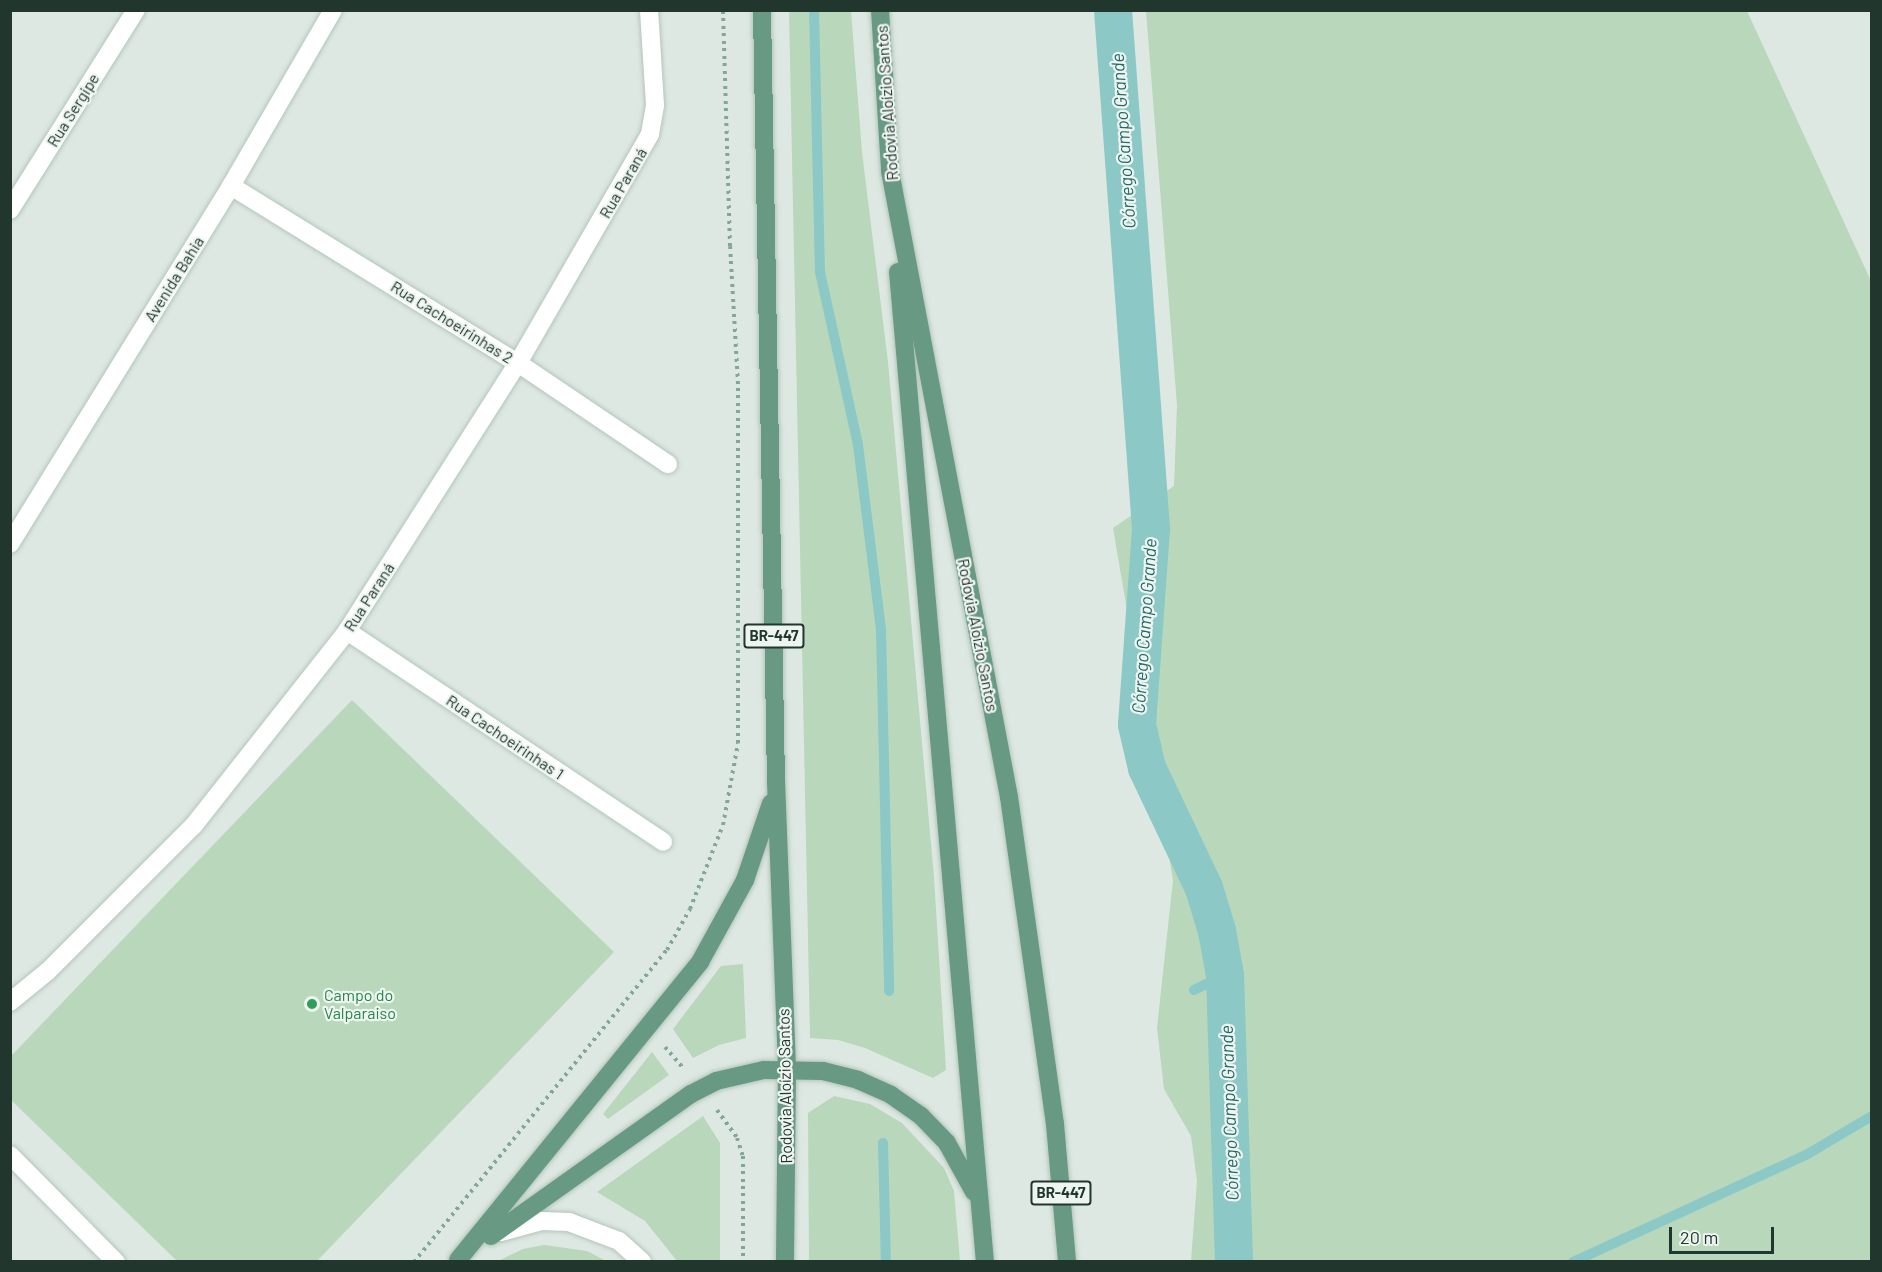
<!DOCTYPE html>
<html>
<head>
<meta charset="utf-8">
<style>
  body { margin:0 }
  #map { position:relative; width:1882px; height:1272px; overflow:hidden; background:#dee8e2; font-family:Barlow,sans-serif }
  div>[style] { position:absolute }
  .green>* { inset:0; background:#b9d7bb }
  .stream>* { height:10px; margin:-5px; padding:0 5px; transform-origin:5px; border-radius:5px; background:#8bc8c6 }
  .canal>* { height:38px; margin:-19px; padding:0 19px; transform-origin:19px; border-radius:19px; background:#8bc8c6 }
  .path>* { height:4px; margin-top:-2px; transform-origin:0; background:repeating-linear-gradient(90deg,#82a895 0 3px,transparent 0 7.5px) }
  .roads { filter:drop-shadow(0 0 2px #b3c6bb) drop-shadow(0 0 2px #b3c6bb) }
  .street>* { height:18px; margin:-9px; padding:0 9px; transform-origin:9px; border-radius:9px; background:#fff }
  .secondary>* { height:18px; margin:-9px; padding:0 9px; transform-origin:9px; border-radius:9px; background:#fff }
  .primary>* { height:18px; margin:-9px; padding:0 9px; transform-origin:9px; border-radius:9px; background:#679983 }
  .dots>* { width:16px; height:16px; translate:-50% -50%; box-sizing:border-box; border:3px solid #eef5f0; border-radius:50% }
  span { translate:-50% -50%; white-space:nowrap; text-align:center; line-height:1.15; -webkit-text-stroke:4.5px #eef5f0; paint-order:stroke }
  .shield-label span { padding:2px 4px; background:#eef5f0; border:2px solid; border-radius:4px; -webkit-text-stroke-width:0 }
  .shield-label { font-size:15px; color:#21362c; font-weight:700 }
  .street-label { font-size:16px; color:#21362c }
  .leisure-label { font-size:16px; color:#27864d }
  .left { translate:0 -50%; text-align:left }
  .water-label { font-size:18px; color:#236a69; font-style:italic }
  .frame { position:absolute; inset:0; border:12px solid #21362c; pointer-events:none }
  .scale { position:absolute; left:1669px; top:1227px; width:105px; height:27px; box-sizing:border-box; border:3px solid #21362c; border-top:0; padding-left:8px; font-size:18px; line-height:21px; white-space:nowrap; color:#21362c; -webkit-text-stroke:4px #eef5f0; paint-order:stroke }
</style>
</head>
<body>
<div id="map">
  <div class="green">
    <div style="clip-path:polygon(789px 11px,851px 11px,862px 152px,888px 362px,934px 877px,946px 1070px,933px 1078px,865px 1048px,838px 1040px,810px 1038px)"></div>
    <div style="clip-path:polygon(1146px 11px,1747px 11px,1871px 281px,1871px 1261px,1191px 1261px,1197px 1181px,1191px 1136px,1164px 1089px,1157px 1028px,1173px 880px,1113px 528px,1174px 486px,1177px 405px)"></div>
    <div style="clip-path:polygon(352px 700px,614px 952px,317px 1261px,177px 1261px,11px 1100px,11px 1056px)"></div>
    <div style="clip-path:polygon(743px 964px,746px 1038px,719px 1045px,693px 1058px,673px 1029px,721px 966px)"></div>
    <div style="clip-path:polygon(652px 1052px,669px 1075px,608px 1119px,603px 1114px)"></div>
    <div style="clip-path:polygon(834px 1096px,870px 1104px,902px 1123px,944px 1168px,954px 1191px,960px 1261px,809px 1261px,808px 1113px)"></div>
    <div style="clip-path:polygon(703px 1116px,720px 1143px,720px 1261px,677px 1261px,645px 1221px,597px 1192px)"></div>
    <div style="clip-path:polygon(544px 1245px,587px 1251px,606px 1261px,498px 1261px,523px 1249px)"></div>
  </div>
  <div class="stream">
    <div style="left:814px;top:10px;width:262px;rotate:88.7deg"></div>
    <div style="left:820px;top:272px;width:177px;rotate:77.6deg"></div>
    <div style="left:858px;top:445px;width:186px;rotate:82.9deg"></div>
    <div style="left:881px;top:630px;width:361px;rotate:88.7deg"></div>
    <div style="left:1194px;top:990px;width:34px;rotate:-26deg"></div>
    <div style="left:883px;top:1143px;width:119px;rotate:88.6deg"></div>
    <div style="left:1573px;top:1262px;width:256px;rotate:-24.7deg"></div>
    <div style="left:1806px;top:1155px;width:77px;rotate:-30.6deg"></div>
  </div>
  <div class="canal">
    <div style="left:1113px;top:10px;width:520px;rotate:85.81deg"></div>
    <div style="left:1151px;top:529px;width:196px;rotate:94.1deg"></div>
    <div style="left:1137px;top:725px;width:44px;rotate:76.9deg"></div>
    <div style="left:1147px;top:768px;width:133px;rotate:64.6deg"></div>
    <div style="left:1204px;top:888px;width:45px;rotate:73.2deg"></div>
    <div style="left:1217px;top:931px;width:45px;rotate:79.7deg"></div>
    <div style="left:1225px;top:975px;width:287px;rotate:88.2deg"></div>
  </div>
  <div class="path">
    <div style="left:665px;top:1047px;width:29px;rotate:49deg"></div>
    <div style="left:717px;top:1110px;width:34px;rotate:54deg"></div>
    <div style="left:737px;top:1138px;width:19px;rotate:72deg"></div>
    <div style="left:743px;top:1156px;width:106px;rotate:90deg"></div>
    <div style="left:414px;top:1262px;width:402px;rotate:-51deg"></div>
    <div style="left:667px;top:950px;width:47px;rotate:-60.7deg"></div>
    <div style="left:690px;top:909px;width:90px;rotate:-68.6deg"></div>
    <div style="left:723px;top:825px;width:83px;rotate:-79.6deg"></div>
    <div style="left:738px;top:743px;width:359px;rotate:-90deg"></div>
    <div style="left:738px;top:384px;width:138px;rotate:-93.3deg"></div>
    <div style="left:730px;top:246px;width:236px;rotate:-91.7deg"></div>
  </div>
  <div class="roads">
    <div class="street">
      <div style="left:231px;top:186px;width:337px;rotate:31.7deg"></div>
      <div style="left:518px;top:363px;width:181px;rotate:34deg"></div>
      <div style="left:10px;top:210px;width:236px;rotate:-57.8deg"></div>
      <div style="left:347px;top:631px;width:380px;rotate:33.7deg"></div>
      <div style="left:10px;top:1002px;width:49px;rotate:-39.2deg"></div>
      <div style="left:48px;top:971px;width:206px;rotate:-45deg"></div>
      <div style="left:194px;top:825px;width:247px;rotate:-51.7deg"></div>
      <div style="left:347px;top:631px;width:318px;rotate:-57.5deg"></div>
      <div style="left:518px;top:363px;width:264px;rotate:-60deg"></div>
      <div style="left:650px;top:134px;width:29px;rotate:-80deg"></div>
      <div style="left:655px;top:105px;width:95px;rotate:-93.6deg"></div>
      <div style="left:10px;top:1155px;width:151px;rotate:45.3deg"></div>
    </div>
    <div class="secondary">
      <div style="left:10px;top:544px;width:421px;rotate:-58.3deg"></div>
      <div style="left:231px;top:186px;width:203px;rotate:-59.9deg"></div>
      <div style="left:501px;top:1232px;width:42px;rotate:-15deg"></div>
      <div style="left:542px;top:1221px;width:27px;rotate:2deg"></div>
      <div style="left:569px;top:1222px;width:53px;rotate:20.8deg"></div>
      <div style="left:619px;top:1241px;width:31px;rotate:42deg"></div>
    </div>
    <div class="primary">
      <div style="left:762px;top:10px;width:771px;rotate:88.96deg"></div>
      <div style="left:776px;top:781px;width:288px;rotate:87.8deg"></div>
      <div style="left:787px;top:1069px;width:193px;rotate:90.6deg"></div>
      <div style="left:880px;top:10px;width:161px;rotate:86.4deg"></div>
      <div style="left:890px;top:171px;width:637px;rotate:79.24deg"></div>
      <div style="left:1009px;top:797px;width:330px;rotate:82deg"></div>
      <div style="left:1055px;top:1124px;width:139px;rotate:85deg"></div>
      <div style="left:898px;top:272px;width:994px;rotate:84.98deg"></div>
      <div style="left:491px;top:1236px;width:245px;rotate:-35.4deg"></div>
      <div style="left:691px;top:1094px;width:28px;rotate:-27deg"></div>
      <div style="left:716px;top:1081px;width:49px;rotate:-12.9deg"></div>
      <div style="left:764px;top:1070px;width:59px;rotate:1deg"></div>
      <div style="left:823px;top:1071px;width:36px;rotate:14deg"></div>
      <div style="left:858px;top:1080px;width:36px;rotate:24deg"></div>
      <div style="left:891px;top:1095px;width:37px;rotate:35deg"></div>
      <div style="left:921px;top:1116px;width:37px;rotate:46deg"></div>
      <div style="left:947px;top:1143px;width:56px;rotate:61.1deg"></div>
      <div style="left:458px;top:1260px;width:384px;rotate:-50.9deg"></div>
      <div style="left:700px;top:962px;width:94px;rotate:-61.2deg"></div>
      <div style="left:745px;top:880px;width:81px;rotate:-71.3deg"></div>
    </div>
  </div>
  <div class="dots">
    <div style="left:312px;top:1004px;background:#2e9e5b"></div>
  </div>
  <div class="shield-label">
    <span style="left:774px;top:636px">BR-447</span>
    <span style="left:1061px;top:1193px">BR-447</span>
  </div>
  <div class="street-label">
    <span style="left:887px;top:103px;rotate:-94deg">Rodovia Aloízio Santos</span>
    <span style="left:73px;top:110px;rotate:-58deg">Rua Sergipe</span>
    <span style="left:623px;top:183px;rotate:-60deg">Rua Paraná</span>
    <span style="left:174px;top:279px;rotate:-58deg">Avenida Bahia</span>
    <span style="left:452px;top:322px;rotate:32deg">Rua Cachoeirinhas 2</span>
    <span style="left:369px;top:597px;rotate:-57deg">Rua Paraná</span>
    <span style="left:978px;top:635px;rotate:79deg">Rodovia Aloízio Santos</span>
    <span style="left:505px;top:737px;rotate:34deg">Rua Cachoeirinhas 1</span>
    <span style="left:785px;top:1086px;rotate:-91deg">Rodovia Aloízio Santos</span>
  </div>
  <div class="leisure-label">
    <span class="left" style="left:324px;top:1004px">Campo do<br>Valparaiso</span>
  </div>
  <div class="water-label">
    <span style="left:1123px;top:141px;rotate:-94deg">Córrego Campo Grande</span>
    <span style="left:1144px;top:626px;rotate:-86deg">Córrego Campo Grande</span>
    <span style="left:1229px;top:1113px;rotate:-92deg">Córrego Campo Grande</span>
  </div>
  <div class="frame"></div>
  <div class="scale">20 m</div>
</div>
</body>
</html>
